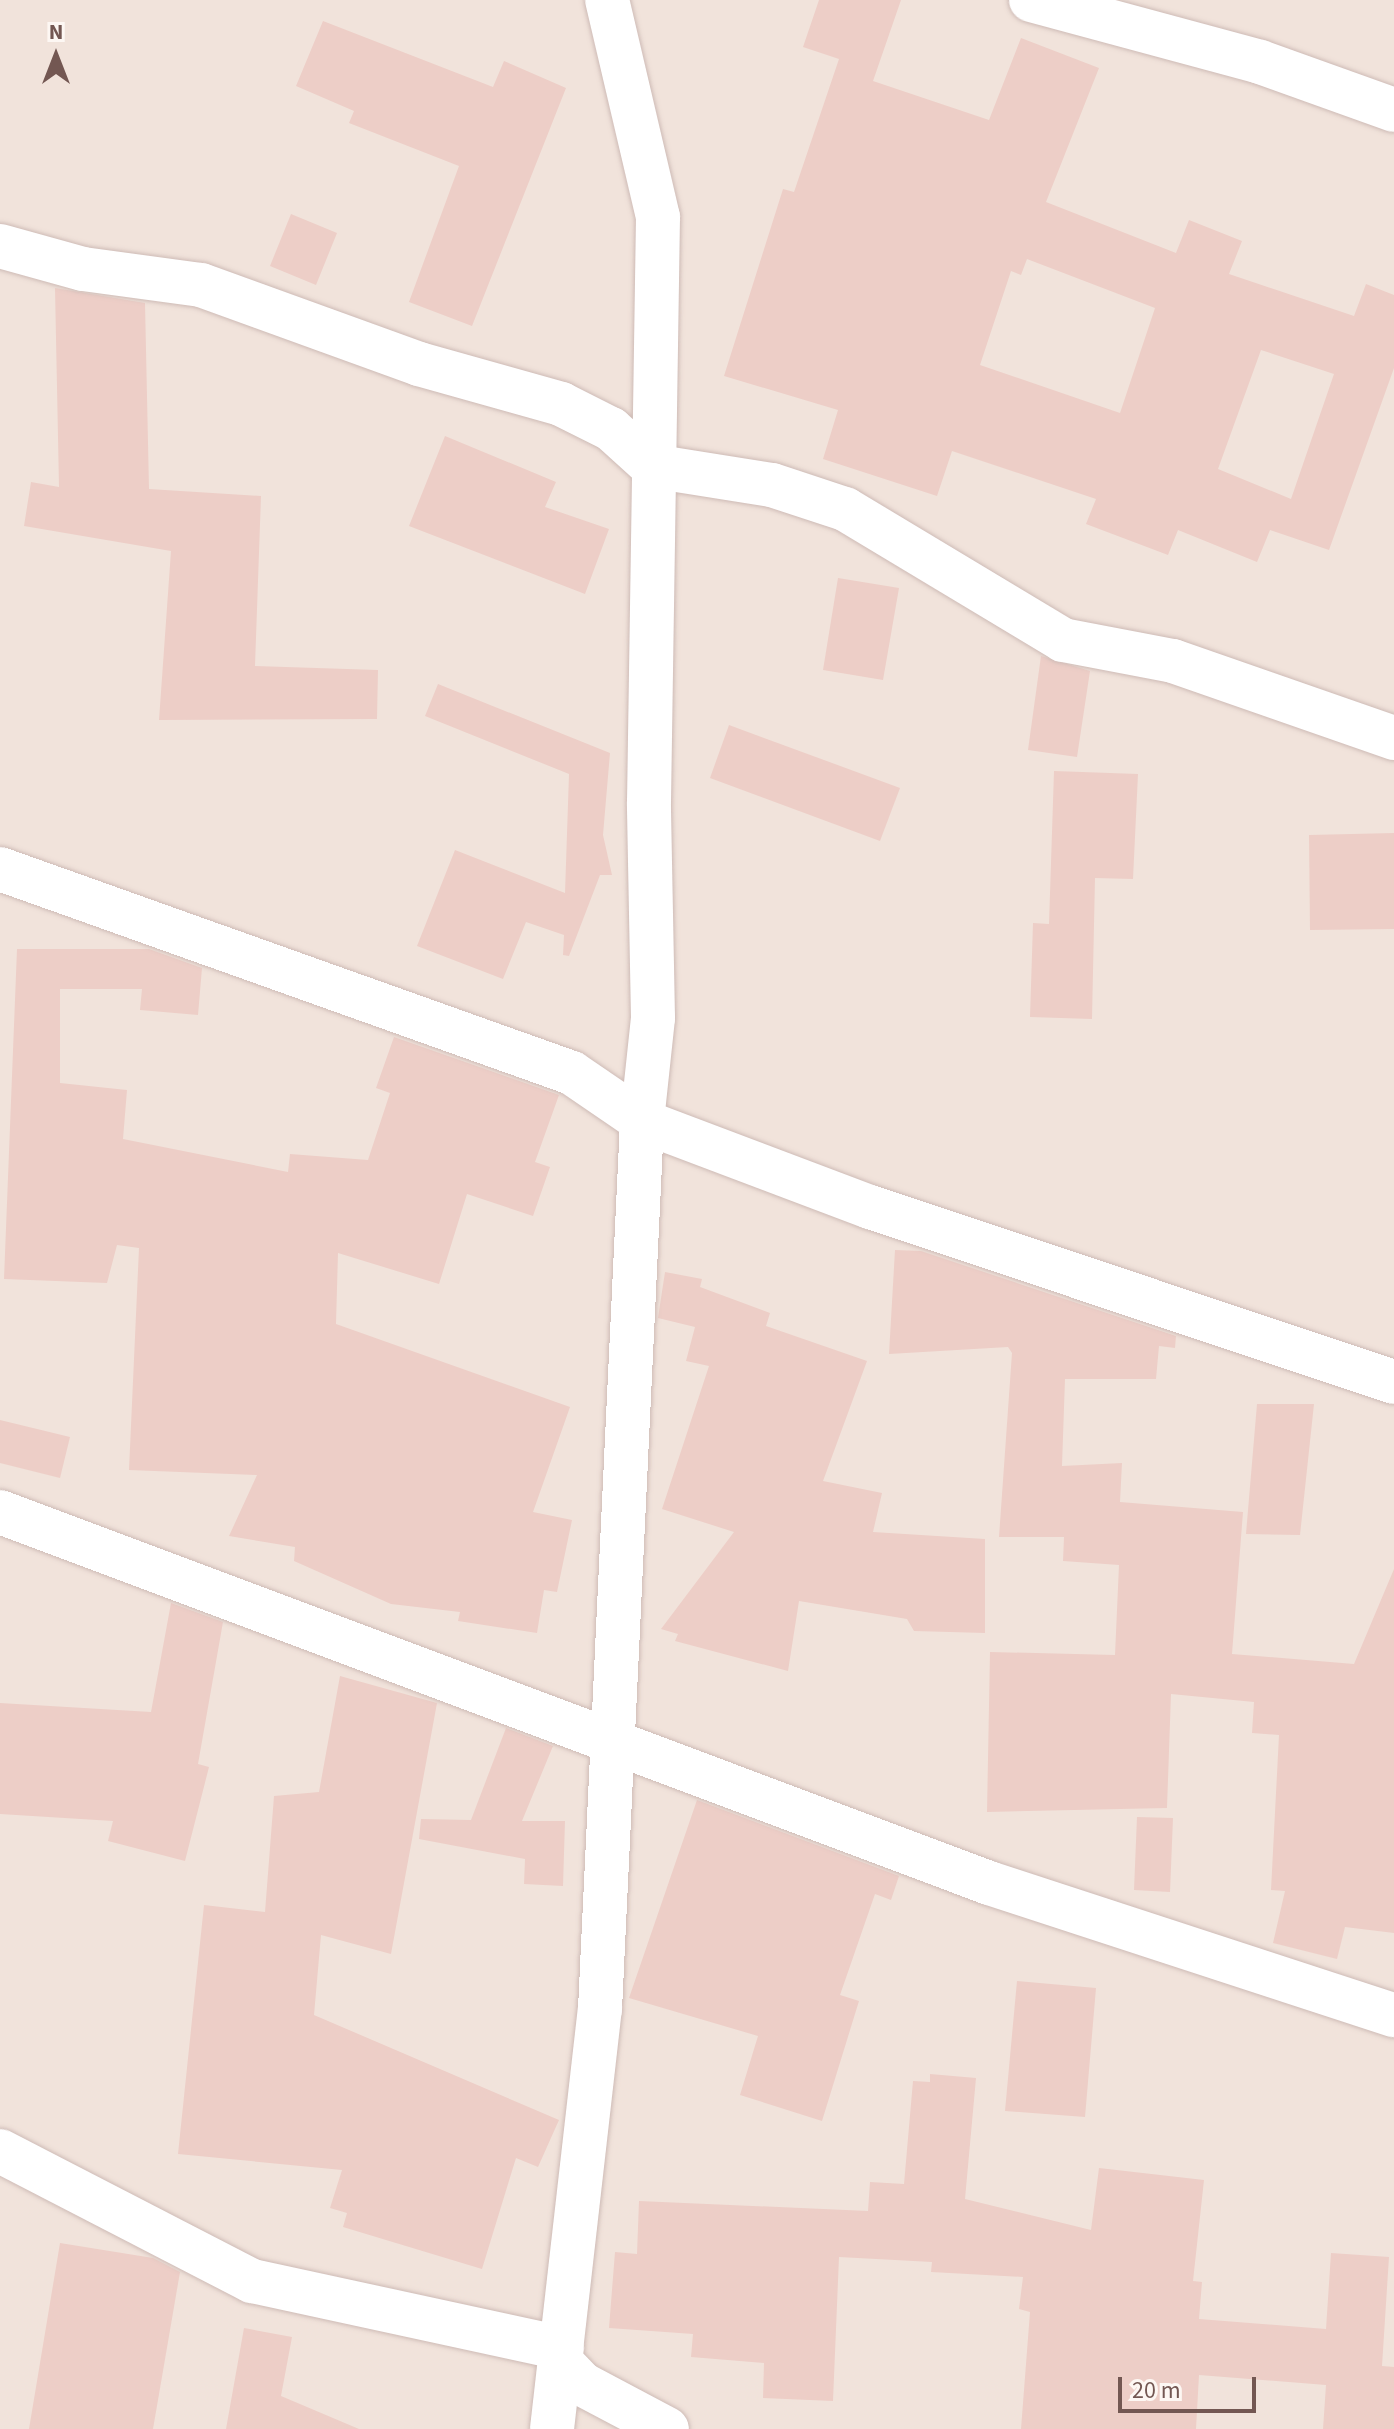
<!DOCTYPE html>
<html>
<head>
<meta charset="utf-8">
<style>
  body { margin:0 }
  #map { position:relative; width:1394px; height:2429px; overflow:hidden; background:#fbf2ec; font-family:"Source Sans 3",sans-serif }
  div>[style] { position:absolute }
  .residential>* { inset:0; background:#f1e3db }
  .building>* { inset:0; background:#edcec7 }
  .roads { filter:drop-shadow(0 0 2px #cebbb6) drop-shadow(0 0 2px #cebbb6) }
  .minor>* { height:44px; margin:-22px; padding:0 22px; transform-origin:22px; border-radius:22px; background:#fff }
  span { translate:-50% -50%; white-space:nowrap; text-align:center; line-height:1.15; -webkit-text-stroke:6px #fdf7f3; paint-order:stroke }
  .north { position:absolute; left:16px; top:16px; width:80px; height:80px; -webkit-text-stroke:6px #fdf7f3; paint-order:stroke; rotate:0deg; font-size:22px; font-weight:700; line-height:32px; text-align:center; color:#735752 }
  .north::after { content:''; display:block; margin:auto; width:28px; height:36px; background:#735752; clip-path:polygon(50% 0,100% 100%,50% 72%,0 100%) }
  .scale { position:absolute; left:1118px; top:2377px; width:138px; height:36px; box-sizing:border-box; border:4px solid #735752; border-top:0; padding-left:10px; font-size:24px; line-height:28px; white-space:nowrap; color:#735752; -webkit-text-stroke:6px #fdf7f3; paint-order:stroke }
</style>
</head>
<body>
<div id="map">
  <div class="residential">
    <div style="clip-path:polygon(0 0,1394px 0,1394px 2429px,0 2429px)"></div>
  </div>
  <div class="building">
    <div style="clip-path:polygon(evenodd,819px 0,901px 0,873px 81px,989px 120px,1021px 38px,1099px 68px,1046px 202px,1176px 253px,1189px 220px,1242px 241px,1229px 274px,1354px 316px,1366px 284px,1394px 295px,1394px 368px,1329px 550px,1270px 530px,1257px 562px,1178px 530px,1168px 555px,1086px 524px,1096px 499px,952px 451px,937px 496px,823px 459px,838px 410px,724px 376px,783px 189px,794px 192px,839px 59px,803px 47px,819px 0,1027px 259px,1155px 308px,1120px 413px,980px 365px,1011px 271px,1021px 275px,1027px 259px,819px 0,1261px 350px,1334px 374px,1291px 499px,1218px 469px,1261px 350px)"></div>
    <div style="clip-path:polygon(323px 21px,493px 87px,504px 61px,566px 88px,472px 326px,409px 302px,459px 166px,349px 123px,354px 111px,296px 86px)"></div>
    <div style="clip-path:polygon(291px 214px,337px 233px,316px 285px,270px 266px)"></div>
    <div style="clip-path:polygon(55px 288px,145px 303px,149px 489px,261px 496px,255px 666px,378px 670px,377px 719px,159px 720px,171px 551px,24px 526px,31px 482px,59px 487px)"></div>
    <div style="clip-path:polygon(445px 436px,556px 482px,545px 507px,609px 529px,585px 594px,409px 526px)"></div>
    <div style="clip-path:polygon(838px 578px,899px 588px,883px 680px,823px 670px)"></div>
    <div style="clip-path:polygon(1041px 656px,1090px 671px,1077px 757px,1028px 750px)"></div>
    <div style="clip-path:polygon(438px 684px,610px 753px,603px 835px,612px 875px,600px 875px,569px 956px,563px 955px,564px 935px,526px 922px,503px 979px,417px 946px,455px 850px,565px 893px,569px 774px,425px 716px)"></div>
    <div style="clip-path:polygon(729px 725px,900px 788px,880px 841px,710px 778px)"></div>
    <div style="clip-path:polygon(1054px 771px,1138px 774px,1133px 879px,1095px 878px,1092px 1019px,1030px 1017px,1033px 923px,1049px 924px)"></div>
    <div style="clip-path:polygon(1394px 833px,1394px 929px,1310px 930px,1309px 835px)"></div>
    <div style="clip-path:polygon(17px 949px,149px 949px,202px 968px,198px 1015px,140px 1010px,142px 989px,60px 989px,60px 1083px,127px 1090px,123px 1139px,288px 1172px,290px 1154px,368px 1160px,390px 1093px,376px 1088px,394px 1037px,559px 1095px,535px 1162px,550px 1167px,533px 1216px,467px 1194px,439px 1284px,338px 1253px,336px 1324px,570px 1407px,533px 1512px,572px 1520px,557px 1592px,544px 1590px,537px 1633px,458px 1621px,460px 1612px,391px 1604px,294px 1561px,295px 1547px,229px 1536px,257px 1475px,129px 1470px,139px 1248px,117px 1245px,107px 1283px,4px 1279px)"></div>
    <div style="clip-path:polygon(895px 1250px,921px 1251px,1176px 1336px,1175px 1348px,1159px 1346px,1156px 1379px,1065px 1379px,1062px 1466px,1122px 1463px,1120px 1502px,1243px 1512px,1232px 1654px,1354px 1664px,1394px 1569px,1394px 1933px,1345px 1927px,1337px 1959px,1273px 1943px,1285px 1891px,1271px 1890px,1279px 1735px,1252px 1733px,1254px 1702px,1171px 1694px,1167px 1808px,987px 1812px,990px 1652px,1115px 1655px,1119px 1565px,1063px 1561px,1064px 1537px,999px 1537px,1012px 1353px,1008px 1347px,889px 1354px)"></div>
    <div style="clip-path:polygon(665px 1272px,702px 1279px,700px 1287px,770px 1313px,766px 1326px,867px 1361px,823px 1481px,882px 1493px,873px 1532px,985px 1539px,985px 1633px,914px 1631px,907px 1619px,799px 1601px,788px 1671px,675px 1641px,678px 1634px,661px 1629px,734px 1532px,662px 1509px,709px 1366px,686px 1361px,695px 1327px,658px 1318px)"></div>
    <div style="clip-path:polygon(1257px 1404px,1314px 1404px,1300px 1535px,1246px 1534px)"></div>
    <div style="clip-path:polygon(0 1420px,70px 1437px,60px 1478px,0 1463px)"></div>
    <div style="clip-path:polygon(171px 1603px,223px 1622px,198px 1764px,209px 1767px,185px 1861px,108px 1841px,113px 1821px,0 1814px,0 1703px,151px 1712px)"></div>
    <div style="clip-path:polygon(340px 1676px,437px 1703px,391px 1954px,321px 1935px,314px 2015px,559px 2120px,538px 2167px,516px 2158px,482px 2269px,343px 2227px,347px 2213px,330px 2208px,342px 2170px,178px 2154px,204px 1905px,265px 1912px,274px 1796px,319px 1792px)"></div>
    <div style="clip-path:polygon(506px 1728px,553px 1746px,522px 1821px,565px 1821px,563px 1886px,524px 1884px,525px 1859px,419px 1839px,421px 1819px,471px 1820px)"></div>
    <div style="clip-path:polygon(697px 1800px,899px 1876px,891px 1900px,875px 1894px,840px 1995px,859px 2001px,822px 2121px,740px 2095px,758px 2036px,629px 1998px)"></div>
    <div style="clip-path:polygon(1137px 1817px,1173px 1818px,1170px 1892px,1134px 1890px)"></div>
    <div style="clip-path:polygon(1017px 1981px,1096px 1988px,1085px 2117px,1005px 2111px)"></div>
    <div style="clip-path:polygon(930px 2074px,976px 2078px,965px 2199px,1091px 2230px,1099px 2168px,1204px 2180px,1193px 2281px,1202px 2282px,1199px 2319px,1326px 2329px,1331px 2253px,1389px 2257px,1382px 2366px,1394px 2367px,1394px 2429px,1323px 2429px,1326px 2385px,1199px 2375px,1196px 2429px,1021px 2429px,1030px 2312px,1019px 2309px,1023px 2277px,931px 2272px,932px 2262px,839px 2257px,833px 2401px,763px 2398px,764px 2363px,691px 2357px,693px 2334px,609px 2328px,615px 2252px,637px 2254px,639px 2201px,868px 2211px,870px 2182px,904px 2184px,913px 2081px,930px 2082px)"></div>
    <div style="clip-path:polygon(60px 2243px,153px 2258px,180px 2272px,153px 2429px,29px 2429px)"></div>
    <div style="clip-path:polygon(244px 2328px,292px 2337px,281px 2396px,359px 2429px,226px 2429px)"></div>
  </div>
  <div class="roads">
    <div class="minor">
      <div style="left:1031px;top:0;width:237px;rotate:15.1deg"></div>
      <div style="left:1260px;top:62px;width:142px;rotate:19.7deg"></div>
      <div style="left:0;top:246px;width:86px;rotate:15.5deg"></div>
      <div style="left:83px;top:269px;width:119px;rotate:7.7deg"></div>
      <div style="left:201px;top:285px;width:232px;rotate:19.9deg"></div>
      <div style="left:419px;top:364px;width:148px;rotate:15.7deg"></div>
      <div style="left:561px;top:404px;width:56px;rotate:26.6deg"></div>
      <div style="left:611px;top:429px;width:55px;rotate:42.1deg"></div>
      <div style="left:652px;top:466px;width:121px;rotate:9deg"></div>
      <div style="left:772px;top:485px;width:77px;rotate:18.2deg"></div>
      <div style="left:845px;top:509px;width:254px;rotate:31deg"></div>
      <div style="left:1063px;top:640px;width:112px;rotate:10.8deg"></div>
      <div style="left:1173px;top:661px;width:234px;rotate:19.2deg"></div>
      <div style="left:0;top:869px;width:607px;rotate:19.63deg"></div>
      <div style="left:572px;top:1073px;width:85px;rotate:34.4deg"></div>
      <div style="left:642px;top:1121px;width:244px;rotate:20.7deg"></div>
      <div style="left:870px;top:1207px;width:552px;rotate:18.47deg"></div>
      <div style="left:0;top:1512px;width:1056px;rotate:20.56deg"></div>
      <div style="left:989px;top:1883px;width:426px;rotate:18.1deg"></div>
      <div style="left:0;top:2151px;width:284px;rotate:27.3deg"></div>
      <div style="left:252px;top:2281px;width:317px;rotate:12.2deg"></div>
      <div style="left:560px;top:2361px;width:32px;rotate:46deg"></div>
      <div style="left:582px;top:2384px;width:96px;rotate:27.9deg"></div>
      <div style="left:552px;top:2429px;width:423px;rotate:-83.5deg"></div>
      <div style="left:600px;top:2009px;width:889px;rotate:-87.29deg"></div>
      <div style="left:642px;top:1121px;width:104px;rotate:-83.9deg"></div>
      <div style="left:653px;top:1018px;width:216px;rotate:-91.1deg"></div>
      <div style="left:649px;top:802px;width:585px;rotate:-89.12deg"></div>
      <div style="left:658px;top:217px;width:223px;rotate:-103.2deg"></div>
    </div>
  </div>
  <div class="north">N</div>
  <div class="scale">20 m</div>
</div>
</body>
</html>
